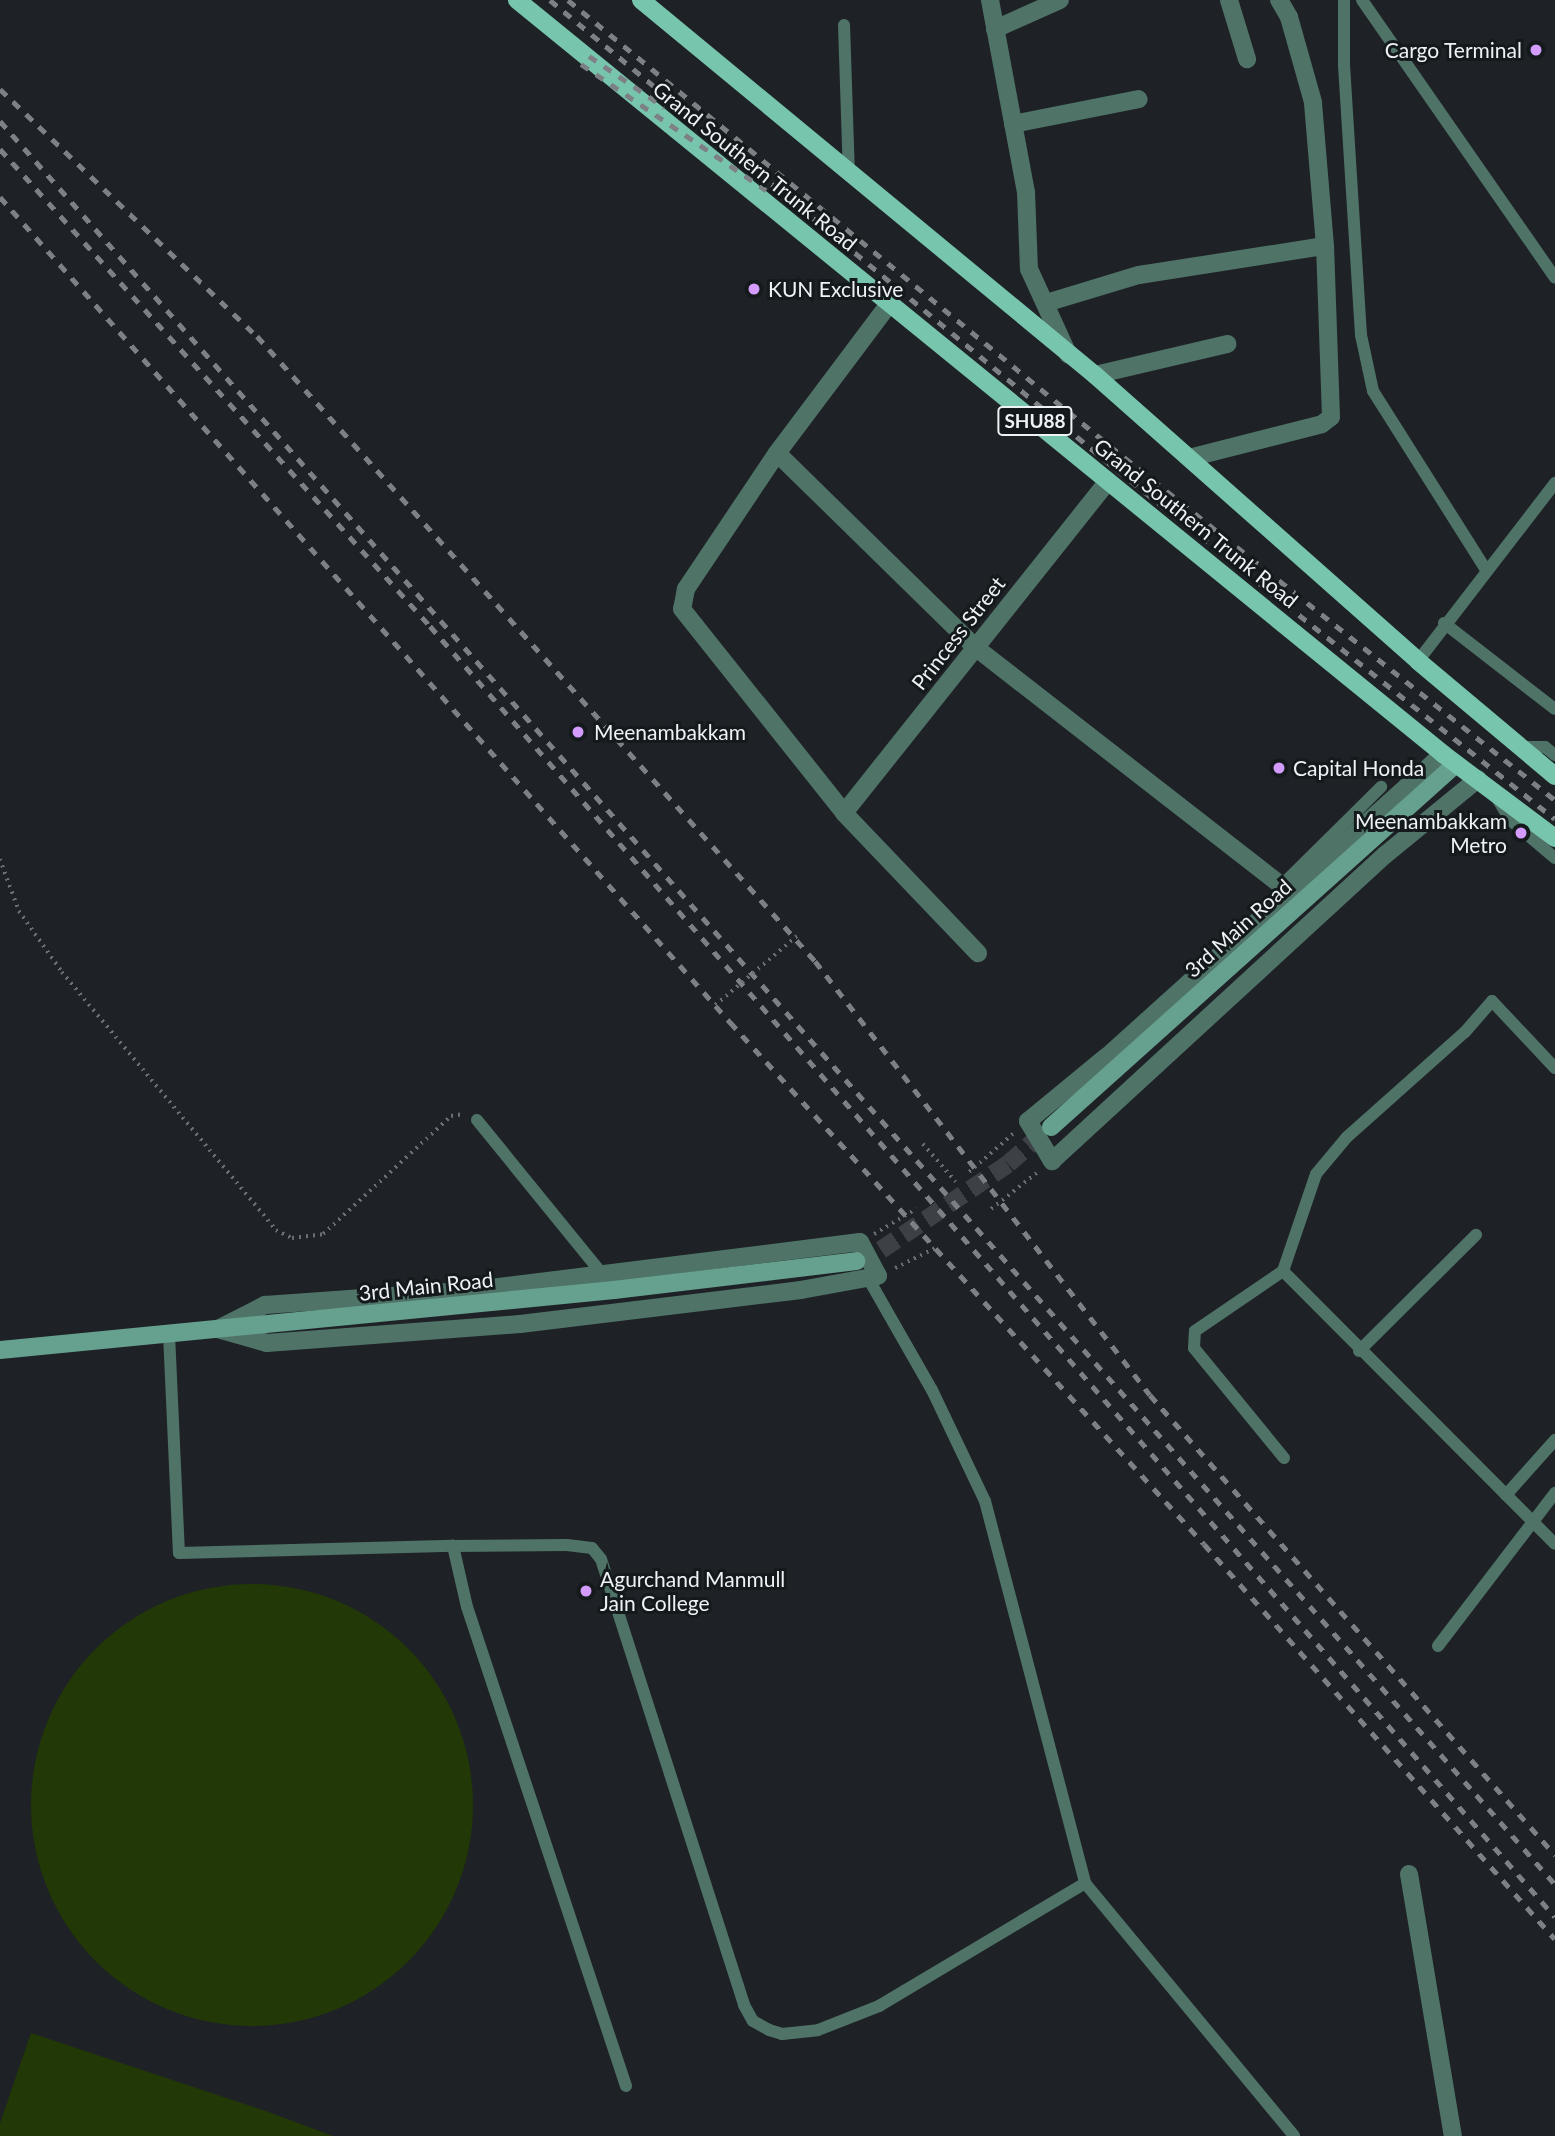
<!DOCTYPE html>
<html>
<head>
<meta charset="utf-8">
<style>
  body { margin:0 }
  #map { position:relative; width:1555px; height:2136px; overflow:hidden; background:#1e2226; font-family:Lato,sans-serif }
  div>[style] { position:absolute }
  .green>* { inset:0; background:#223806 }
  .round { border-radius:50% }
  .secondary-tunnel>* { height:18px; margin-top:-9px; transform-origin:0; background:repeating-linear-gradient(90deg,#3d4145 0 18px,transparent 0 27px) }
  .path>* { height:3.5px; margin-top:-1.75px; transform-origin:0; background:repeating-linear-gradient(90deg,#6b6e72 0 2px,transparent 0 7px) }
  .lane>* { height:12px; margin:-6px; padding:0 6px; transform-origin:6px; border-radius:6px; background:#4f7367 }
  .street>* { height:18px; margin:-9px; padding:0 9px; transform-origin:9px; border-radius:9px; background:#4f7367 }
  .secondary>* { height:18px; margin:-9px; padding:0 9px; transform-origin:9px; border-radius:9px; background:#66a18f }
  .primary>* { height:18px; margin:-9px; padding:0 9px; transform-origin:9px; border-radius:9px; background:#77c5ad }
  .rail>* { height:5px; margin-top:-2.5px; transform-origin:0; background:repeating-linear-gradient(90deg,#7d8084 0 9px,transparent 0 18px) }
  .path-bridge>* { height:3.5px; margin-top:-1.75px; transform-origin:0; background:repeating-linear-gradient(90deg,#6b6e72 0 2px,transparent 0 7px) }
  .dots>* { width:19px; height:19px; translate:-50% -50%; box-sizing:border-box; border:4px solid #14191c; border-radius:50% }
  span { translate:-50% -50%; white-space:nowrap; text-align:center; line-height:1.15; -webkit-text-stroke:6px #14191c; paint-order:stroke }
  .shield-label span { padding:2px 5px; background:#14191c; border:2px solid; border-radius:5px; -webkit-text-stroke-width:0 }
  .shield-label { font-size:19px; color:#eff2f5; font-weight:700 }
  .poi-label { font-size:21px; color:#eff2f5 }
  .right { translate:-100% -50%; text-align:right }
  .left { translate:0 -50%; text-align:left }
  .street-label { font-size:21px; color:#eff2f5 }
</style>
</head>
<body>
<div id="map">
  <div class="green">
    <div class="round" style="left:31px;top:1584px;width:442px;height:442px"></div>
    <div style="clip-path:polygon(31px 2033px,266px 2111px,333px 2136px,0 2136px,0 2123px)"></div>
  </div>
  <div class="secondary-tunnel">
    <div style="left:856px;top:1261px;width:27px;rotate:-24deg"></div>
    <div style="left:881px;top:1250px;width:153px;rotate:-34.1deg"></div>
    <div style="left:1008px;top:1164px;width:53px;rotate:-41.2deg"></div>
  </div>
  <div class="path">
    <div style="left:0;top:859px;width:55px;rotate:69.9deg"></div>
    <div style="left:19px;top:911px;width:75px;rotate:54.8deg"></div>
    <div style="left:62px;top:972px;width:335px;rotate:50.3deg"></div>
    <div style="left:276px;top:1230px;width:18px;rotate:27deg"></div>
    <div style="left:292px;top:1238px;width:31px;rotate:-7deg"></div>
    <div style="left:323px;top:1234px;width:174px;rotate:-42.7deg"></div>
    <div style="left:451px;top:1116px;width:13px;rotate:-9deg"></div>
    <div style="left:923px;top:1144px;width:50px;rotate:49deg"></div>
    <div style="left:969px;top:1172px;width:61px;rotate:-41deg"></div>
    <div style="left:991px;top:1209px;width:61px;rotate:-38.4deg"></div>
    <div style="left:874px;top:1234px;width:49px;rotate:-30.8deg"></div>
    <div style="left:895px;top:1268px;width:47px;rotate:-26.6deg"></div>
  </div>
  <div class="lane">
    <div style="left:1344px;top:0;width:65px;rotate:90deg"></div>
    <div style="left:1344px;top:65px;width:271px;rotate:86.4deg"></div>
    <div style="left:1361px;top:335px;width:57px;rotate:77.9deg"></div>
    <div style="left:1373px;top:391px;width:212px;rotate:57.7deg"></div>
    <div style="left:1362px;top:0;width:338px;rotate:55.2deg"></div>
    <div style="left:844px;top:25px;width:150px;rotate:88.1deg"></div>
    <div style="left:1444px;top:623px;width:140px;rotate:37.8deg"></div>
    <div style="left:1418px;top:661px;width:225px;rotate:-52.4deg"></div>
    <div style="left:1519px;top:747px;width:26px"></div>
    <div style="left:1545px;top:747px;width:13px;rotate:39deg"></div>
    <div style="left:1497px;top:798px;width:26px;rotate:59deg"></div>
    <div style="left:1510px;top:820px;width:59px;rotate:40.2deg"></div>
    <div style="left:1281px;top:886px;width:141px;rotate:-44.7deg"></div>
    <div style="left:477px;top:1120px;width:198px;rotate:50.9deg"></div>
    <div style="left:1283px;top:1271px;width:385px;rotate:45.1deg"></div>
    <div style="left:868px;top:1278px;width:129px;rotate:60.3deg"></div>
    <div style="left:932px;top:1390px;width:123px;rotate:64.5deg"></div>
    <div style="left:985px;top:1501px;width:395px;rotate:75.3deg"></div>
    <div style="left:1085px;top:1883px;width:328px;rotate:50.4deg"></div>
    <div style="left:169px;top:1334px;width:219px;rotate:87.4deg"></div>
    <div style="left:179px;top:1553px;width:274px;rotate:-1.5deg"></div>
    <div style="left:1359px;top:1351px;width:165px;rotate:-44.8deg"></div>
    <div style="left:1284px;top:1458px;width:142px;rotate:-129.3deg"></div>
    <div style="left:1194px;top:1348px;width:17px;rotate:-87deg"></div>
    <div style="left:1195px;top:1331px;width:107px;rotate:-34.3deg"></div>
    <div style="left:1283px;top:1271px;width:102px;rotate:-71.2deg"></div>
    <div style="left:1316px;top:1174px;width:48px;rotate:-50deg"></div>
    <div style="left:1347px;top:1137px;width:158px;rotate:-41.7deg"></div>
    <div style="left:1465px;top:1032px;width:41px;rotate:-48.9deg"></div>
    <div style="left:1492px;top:1001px;width:92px;rotate:46.8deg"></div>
    <div style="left:1506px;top:1495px;width:74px;rotate:-48.3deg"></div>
    <div style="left:1438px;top:1646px;width:193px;rotate:-52.6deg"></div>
    <div style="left:626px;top:2086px;width:505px;rotate:-108.36deg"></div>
    <div style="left:467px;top:1607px;width:63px;rotate:-102.9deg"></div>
    <div style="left:453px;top:1546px;width:114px;rotate:-0.5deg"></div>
    <div style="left:567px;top:1545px;width:25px;rotate:7deg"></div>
    <div style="left:592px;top:1548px;width:14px;rotate:51deg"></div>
    <div style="left:601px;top:1559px;width:468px;rotate:72.2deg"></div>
    <div style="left:744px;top:2005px;width:18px;rotate:61deg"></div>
    <div style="left:753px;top:2021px;width:18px;rotate:29deg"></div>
    <div style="left:769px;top:2030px;width:14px;rotate:17deg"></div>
    <div style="left:782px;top:2034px;width:36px;rotate:-6deg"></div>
    <div style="left:818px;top:2030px;width:66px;rotate:-21.5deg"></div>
    <div style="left:879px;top:2006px;width:240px;rotate:-30.8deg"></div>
  </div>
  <div class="street">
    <div style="left:990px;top:0;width:195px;rotate:79.4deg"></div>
    <div style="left:1026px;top:192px;width:77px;rotate:87.8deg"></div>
    <div style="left:1029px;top:269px;width:94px;rotate:65.4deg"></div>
    <div style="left:1229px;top:0;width:62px;rotate:73deg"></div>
    <div style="left:995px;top:29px;width:71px;rotate:-24deg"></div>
    <div style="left:1013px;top:124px;width:128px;rotate:-11.2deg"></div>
    <div style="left:1046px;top:303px;width:97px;rotate:-16.8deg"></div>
    <div style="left:1139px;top:275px;width:188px;rotate:-8.9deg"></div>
    <div style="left:889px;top:304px;width:186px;rotate:126.9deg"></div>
    <div style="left:777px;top:453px;width:164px;rotate:123.8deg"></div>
    <div style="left:686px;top:589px;width:20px;rotate:101deg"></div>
    <div style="left:682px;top:609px;width:260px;rotate:51.5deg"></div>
    <div style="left:844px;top:813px;width:194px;rotate:46.3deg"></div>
    <div style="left:1095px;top:375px;width:136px;rotate:-13.2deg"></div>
    <div style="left:777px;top:453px;width:277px;rotate:44.4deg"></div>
    <div style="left:975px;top:647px;width:399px;rotate:37.9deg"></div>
    <div style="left:1189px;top:458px;width:137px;rotate:-14.3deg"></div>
    <div style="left:1322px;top:424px;width:11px;rotate:-38deg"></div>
    <div style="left:1331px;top:417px;width:171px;rotate:-92deg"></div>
    <div style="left:1325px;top:246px;width:144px;rotate:-94.8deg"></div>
    <div style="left:1313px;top:102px;width:88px;rotate:-105.8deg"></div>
    <div style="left:1289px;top:17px;width:20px;rotate:-120deg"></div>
    <div style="left:1443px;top:754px;width:453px;rotate:138deg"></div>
    <div style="left:1106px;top:1057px;width:101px;rotate:140.6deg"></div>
    <div style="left:1028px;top:1121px;width:47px;rotate:59deg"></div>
    <div style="left:1052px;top:1161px;width:452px;rotate:-42.6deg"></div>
    <div style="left:1385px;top:855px;width:120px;rotate:-39.3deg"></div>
    <div style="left:844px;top:813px;width:424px;rotate:-51.5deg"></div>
    <div style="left:860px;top:1242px;width:38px;rotate:62deg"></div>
    <div style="left:878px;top:1276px;width:78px;rotate:169.7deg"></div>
    <div style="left:801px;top:1290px;width:283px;rotate:173.1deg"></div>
    <div style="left:520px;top:1324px;width:254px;rotate:175.7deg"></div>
    <div style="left:267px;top:1343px;width:51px;rotate:-164.1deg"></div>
    <div style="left:218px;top:1329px;width:53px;rotate:-27.1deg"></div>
    <div style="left:265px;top:1305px;width:211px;rotate:-4.1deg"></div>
    <div style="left:475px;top:1290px;width:388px;rotate:-7.1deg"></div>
    <div style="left:1409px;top:1874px;width:266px;rotate:80.5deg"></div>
  </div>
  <div class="secondary">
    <div style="left:1051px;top:1127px;width:544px;rotate:-41.87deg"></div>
    <div style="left:0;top:1350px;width:617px;rotate:-5.58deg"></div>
    <div style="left:614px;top:1290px;width:244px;rotate:-6.8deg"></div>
  </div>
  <div class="primary">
    <div style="left:517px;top:0;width:1194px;rotate:39.15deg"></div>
    <div style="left:1443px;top:754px;width:140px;rotate:36.9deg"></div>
    <div style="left:641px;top:0;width:589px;rotate:39.56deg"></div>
    <div style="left:1095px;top:375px;width:431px;rotate:41.5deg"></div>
    <div style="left:1418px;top:661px;width:179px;rotate:40deg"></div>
  </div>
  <div class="rail">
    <div style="left:550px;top:0;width:735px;rotate:39.65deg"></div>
    <div style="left:1116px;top:469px;width:561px;rotate:38.56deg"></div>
    <div style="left:568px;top:0;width:702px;rotate:39.45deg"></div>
    <div style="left:1110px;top:446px;width:569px;rotate:38.5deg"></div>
    <div style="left:589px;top:56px;width:91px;rotate:34.2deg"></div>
    <div style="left:581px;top:64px;width:224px;rotate:34.3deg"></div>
    <div style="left:0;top:89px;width:356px;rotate:43.9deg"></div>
    <div style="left:257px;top:336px;width:838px;rotate:48.24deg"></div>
    <div style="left:815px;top:961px;width:548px;rotate:52.34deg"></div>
    <div style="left:1150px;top:1395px;width:613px;rotate:48.64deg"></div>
    <div style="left:0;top:121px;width:2351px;rotate:48.59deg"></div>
    <div style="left:0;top:149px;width:642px;rotate:47.97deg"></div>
    <div style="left:430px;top:626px;width:1712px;rotate:48.93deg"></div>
    <div style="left:0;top:197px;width:1102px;rotate:48.5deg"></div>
    <div style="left:730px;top:1022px;width:705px;rotate:47.76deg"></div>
    <div style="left:1204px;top:1544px;width:528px;rotate:48.38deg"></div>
  </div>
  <div class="path-bridge">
    <div style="left:715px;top:1005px;width:107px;rotate:-40.1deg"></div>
  </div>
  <div class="dots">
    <div style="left:1536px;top:50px;background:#d39cfc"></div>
    <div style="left:754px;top:289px;background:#d39cfc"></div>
    <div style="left:578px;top:732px;background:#d39cfc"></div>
    <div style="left:1279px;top:768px;background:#d39cfc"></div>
    <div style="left:1521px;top:833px;background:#d39cfc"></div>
    <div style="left:586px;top:1591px;background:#d39cfc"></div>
  </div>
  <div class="shield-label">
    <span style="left:1035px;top:421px">SHU88</span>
  </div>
  <div class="poi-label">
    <span class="right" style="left:1522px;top:50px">Cargo Terminal</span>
    <span class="left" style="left:768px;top:289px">KUN Exclusive</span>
    <span class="left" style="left:594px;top:732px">Meenambakkam</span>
    <span class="left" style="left:1293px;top:768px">Capital Honda</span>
    <span class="right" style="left:1507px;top:833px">Meenambakkam<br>Metro</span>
    <span class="left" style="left:600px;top:1591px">Agurchand Manmull<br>Jain College</span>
  </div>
  <div class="street-label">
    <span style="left:755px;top:166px;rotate:39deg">Grand Southern Trunk Road</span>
    <span style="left:1196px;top:523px;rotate:39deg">Grand Southern Trunk Road</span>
    <span style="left:958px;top:633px;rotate:-52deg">Princess Street</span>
    <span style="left:1238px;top:928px;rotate:-42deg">3rd Main Road</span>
    <span style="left:426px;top:1286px;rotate:-6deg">3rd Main Road</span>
  </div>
</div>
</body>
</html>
